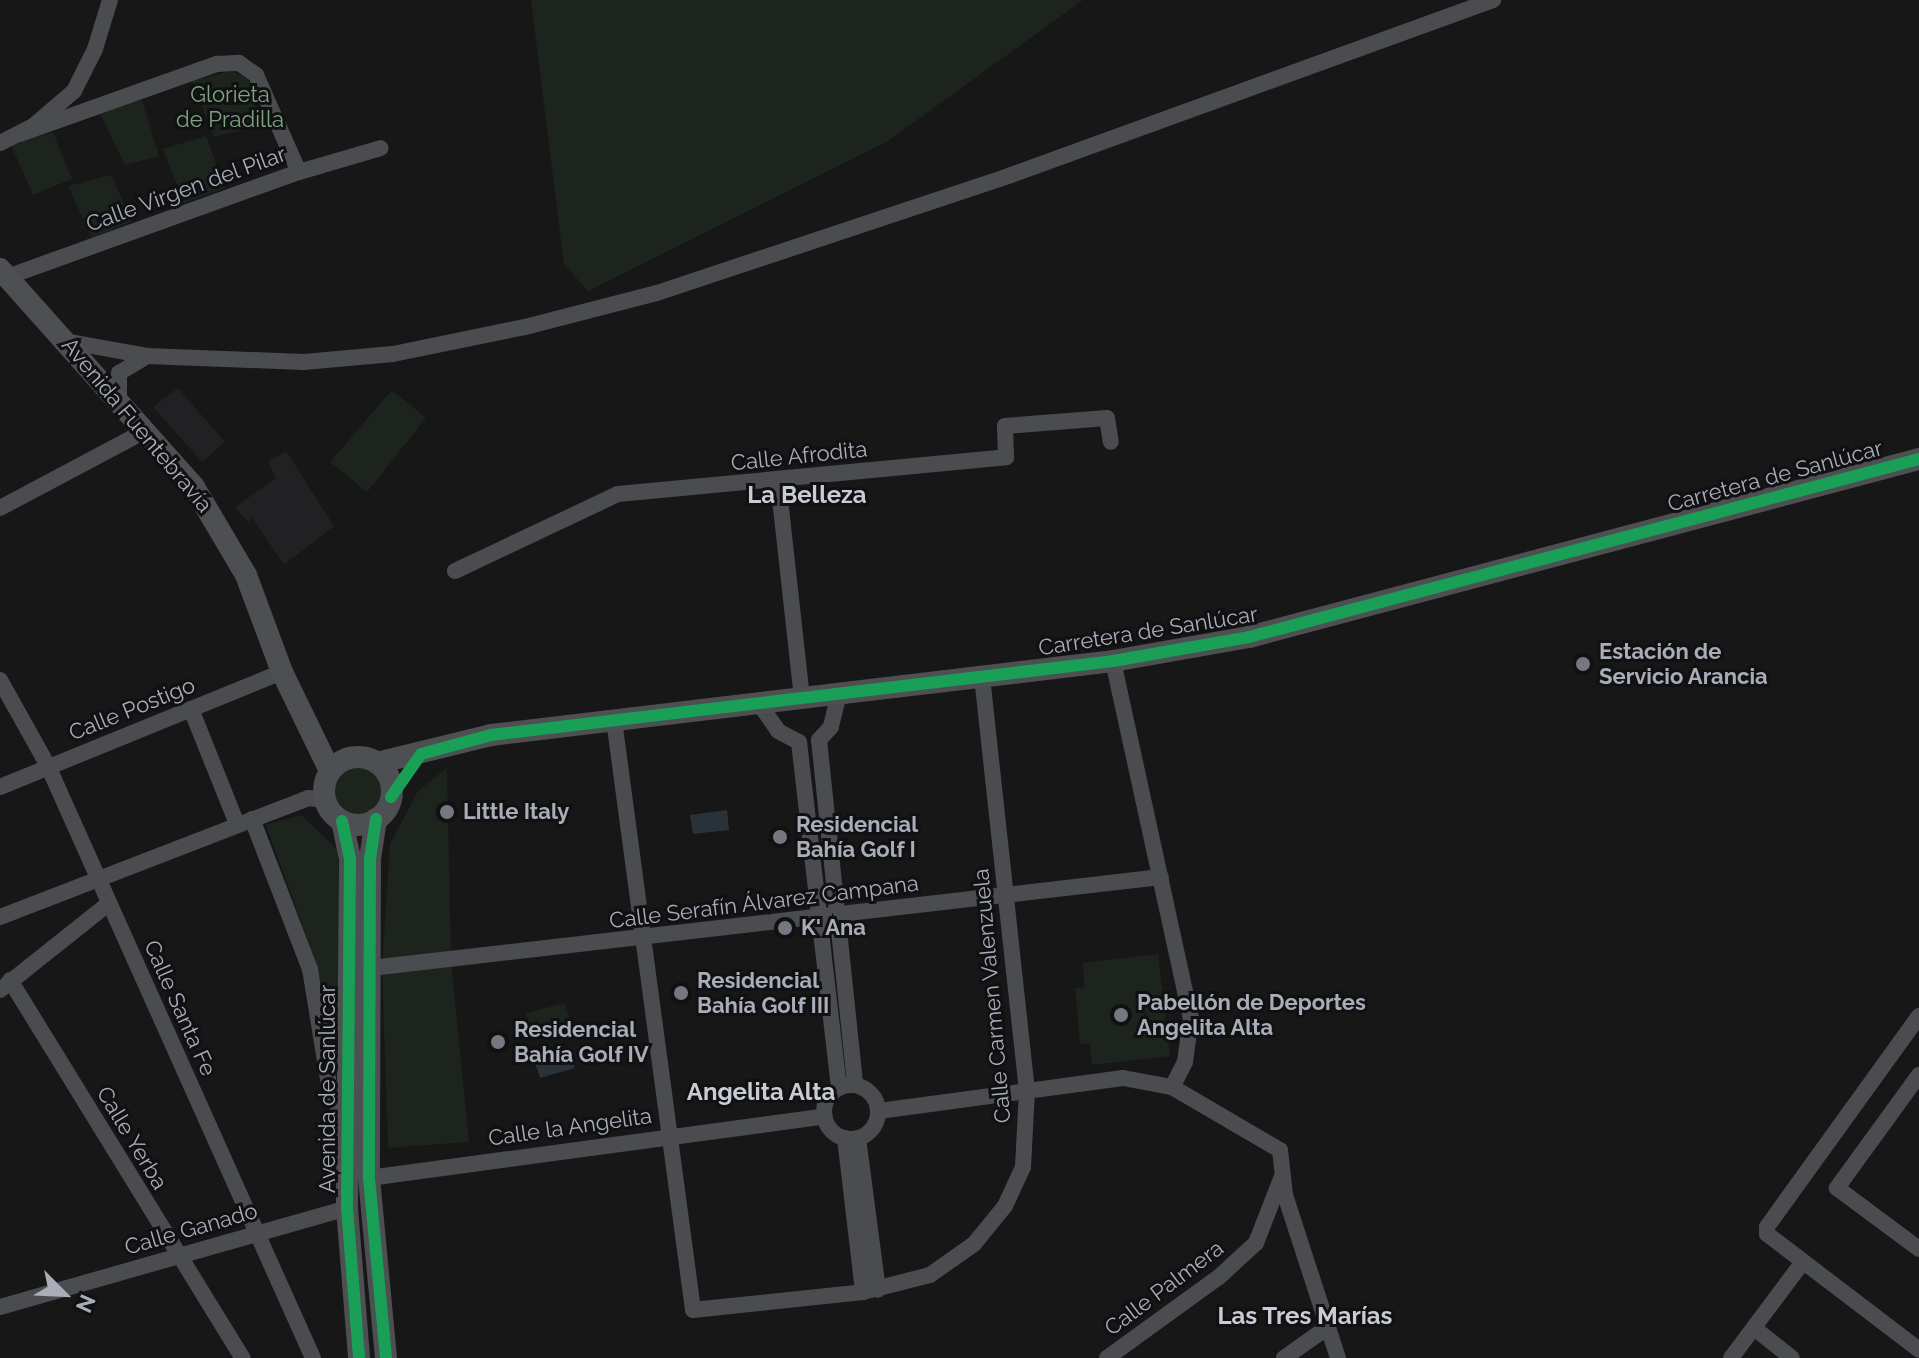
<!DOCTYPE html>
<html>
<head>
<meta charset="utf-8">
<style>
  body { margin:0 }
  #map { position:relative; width:1919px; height:1358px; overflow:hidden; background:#171717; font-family:Raleway,sans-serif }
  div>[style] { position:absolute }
  .built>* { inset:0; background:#212123 }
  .green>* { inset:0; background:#1d241e }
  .round { border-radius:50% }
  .water>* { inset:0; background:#2a3239 }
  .minor>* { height:16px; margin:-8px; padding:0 8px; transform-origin:8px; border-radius:8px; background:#4b4c50 }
  .minor>.ring { margin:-8px; padding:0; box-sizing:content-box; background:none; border:16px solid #4b4c50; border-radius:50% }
  .major>* { height:22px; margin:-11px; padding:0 11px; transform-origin:11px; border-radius:11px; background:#4d4f52 }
  .major>.ring { margin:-11px; padding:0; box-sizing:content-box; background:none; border:22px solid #4d4f52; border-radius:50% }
  .cycleway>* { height:12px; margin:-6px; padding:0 6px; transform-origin:6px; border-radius:6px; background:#1a9f57 }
  .dots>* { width:22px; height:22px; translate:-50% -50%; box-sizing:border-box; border:4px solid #111113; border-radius:50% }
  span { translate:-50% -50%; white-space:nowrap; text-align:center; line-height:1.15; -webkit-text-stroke:6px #111113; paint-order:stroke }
  .park-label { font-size:22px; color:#7fa381 }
  .street-label { font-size:22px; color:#a8adb8 }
  .poi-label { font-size:22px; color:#a8adb8; font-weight:700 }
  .left { translate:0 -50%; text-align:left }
  .neighbourhood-label { font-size:24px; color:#c9ccd4; font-weight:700 }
  .north { position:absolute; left:24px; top:1254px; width:80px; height:80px; -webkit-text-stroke:6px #111113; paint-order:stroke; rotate:114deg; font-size:22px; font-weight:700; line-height:32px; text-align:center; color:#a8adb8 }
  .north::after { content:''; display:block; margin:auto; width:28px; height:36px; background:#a8adb8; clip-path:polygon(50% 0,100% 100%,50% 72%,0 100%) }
</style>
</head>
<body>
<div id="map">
  <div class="built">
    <div style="clip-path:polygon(178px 388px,225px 442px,202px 462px,153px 407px)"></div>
    <div style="clip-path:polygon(286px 451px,334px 526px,284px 565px,252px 518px,248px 522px,235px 507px,276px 478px,268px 462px)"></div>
  </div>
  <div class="green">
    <div style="clip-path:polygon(531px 0,1083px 0,888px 141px,588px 291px,564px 264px)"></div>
    <div style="clip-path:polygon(232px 71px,248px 79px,263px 125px,214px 137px,192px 81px)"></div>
    <div style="clip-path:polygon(142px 100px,159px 156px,125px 165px,99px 111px)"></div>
    <div style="clip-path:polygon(53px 132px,72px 179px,33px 195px,11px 145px)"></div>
    <div style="clip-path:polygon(206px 136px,225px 188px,184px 203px,163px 149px)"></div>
    <div style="clip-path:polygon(111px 175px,132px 221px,92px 238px,68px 186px)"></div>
    <div style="clip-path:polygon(392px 390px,426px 418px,367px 492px,330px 462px)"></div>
    <div class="round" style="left:333px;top:767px;width:48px;height:48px"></div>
    <div style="clip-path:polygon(447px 768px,451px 960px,469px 1142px,388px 1148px,382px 968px,390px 844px,418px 791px)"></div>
    <div style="clip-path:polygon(301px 815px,338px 850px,342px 1096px,318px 968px,266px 825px)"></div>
    <div style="clip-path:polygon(1158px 954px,1170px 1056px,1092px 1065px,1090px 1043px,1080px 1044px,1075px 988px,1084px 987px,1083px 963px)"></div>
    <div style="clip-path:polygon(565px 1003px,570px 1022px,532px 1032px,526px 1013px)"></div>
  </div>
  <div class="water">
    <div style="clip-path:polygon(727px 810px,729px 830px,693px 834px,690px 815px)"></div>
    <div style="clip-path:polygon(570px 1050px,575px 1068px,540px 1078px,534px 1059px)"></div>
  </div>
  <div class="minor">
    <div style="left:20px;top:134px;width:209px;rotate:-19.6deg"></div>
    <div style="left:217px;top:64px;width:22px;rotate:-3deg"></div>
    <div style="left:239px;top:63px;width:21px;rotate:35deg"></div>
    <div style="left:256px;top:75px;width:106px;rotate:66.1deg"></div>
    <div style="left:0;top:143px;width:36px;rotate:-27deg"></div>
    <div style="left:32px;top:127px;width:55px;rotate:-40.6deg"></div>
    <div style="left:74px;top:91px;width:47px;rotate:-63.4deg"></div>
    <div style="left:95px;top:49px;width:51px;rotate:-73deg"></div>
    <div style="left:7px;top:277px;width:310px;rotate:-19.8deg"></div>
    <div style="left:299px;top:172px;width:85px;rotate:-16.3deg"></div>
    <div style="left:70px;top:342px;width:78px;rotate:10.3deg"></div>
    <div style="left:147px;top:356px;width:157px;rotate:2.2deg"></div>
    <div style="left:304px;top:362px;width:89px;rotate:-5.1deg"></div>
    <div style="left:393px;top:354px;width:139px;rotate:-11.6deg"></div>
    <div style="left:529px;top:326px;width:132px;rotate:-14.5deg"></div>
    <div style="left:657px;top:293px;width:373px;rotate:-18.4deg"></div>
    <div style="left:1011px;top:175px;width:513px;rotate:-19.95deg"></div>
    <div style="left:119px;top:399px;width:26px;rotate:-90deg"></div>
    <div style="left:119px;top:373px;width:33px;rotate:-31deg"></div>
    <div style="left:778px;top:481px;width:218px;rotate:83.7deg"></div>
    <div style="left:0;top:508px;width:166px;rotate:-28deg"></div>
    <div style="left:455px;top:571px;width:180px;rotate:-25.3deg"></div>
    <div style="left:618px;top:494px;width:390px;rotate:-5.4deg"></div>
    <div style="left:1006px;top:457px;width:31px;rotate:-92deg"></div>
    <div style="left:1005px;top:426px;width:102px;rotate:-4.5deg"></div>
    <div style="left:1107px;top:418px;width:24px;rotate:81deg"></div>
    <div style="left:1113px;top:661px;width:365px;rotate:77.7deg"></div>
    <div style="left:1191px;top:1018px;width:44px;rotate:97.8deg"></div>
    <div style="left:1185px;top:1062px;width:28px;rotate:117deg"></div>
    <div style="left:0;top:680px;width:98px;rotate:60.8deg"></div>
    <div style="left:48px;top:766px;width:649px;rotate:65.89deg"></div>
    <div style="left:839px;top:694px;width:34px;rotate:104deg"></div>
    <div style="left:831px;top:727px;width:18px;rotate:133deg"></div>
    <div style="left:819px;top:740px;width:347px;rotate:84deg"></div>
    <div style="left:758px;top:702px;width:35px;rotate:55deg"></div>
    <div style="left:778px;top:731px;width:24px;rotate:28deg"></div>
    <div style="left:799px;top:742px;width:348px;rotate:83.4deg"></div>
    <div style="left:191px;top:709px;width:124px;rotate:68.2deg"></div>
    <div style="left:614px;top:720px;width:595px;rotate:82.37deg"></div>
    <div style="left:693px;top:1310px;width:171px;rotate:-6deg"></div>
    <div style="left:863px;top:1292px;width:69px;rotate:-14.2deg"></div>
    <div style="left:930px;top:1275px;width:54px;rotate:-35.2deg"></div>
    <div style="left:974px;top:1244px;width:49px;rotate:-50.8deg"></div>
    <div style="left:1005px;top:1206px;width:43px;rotate:-65.2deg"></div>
    <div style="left:1023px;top:1167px;width:76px;rotate:-87deg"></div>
    <div style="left:1027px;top:1091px;width:417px;rotate:-96.2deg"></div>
    <div style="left:0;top:787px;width:305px;rotate:-22.2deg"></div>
    <div style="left:252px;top:819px;width:161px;rotate:68.9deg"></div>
    <div style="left:310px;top:969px;width:124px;rotate:80.7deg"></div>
    <div style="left:330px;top:1091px;width:38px;rotate:63deg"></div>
    <div style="left:0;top:917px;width:330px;rotate:-21.1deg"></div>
    <div style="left:308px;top:798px;width:17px;rotate:7deg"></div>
    <div style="left:371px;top:968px;width:795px;rotate:-6.57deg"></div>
    <div style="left:10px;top:980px;width:444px;rotate:58.4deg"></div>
    <div style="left:0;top:990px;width:138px;rotate:-38.5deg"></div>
    <div style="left:1919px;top:1016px;width:260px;rotate:125.8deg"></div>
    <div style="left:1767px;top:1227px;width:7px;rotate:90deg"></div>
    <div style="left:1767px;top:1234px;width:191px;rotate:37.3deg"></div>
    <div style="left:1919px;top:1075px;width:140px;rotate:126deg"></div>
    <div style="left:1837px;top:1188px;width:102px;rotate:36.6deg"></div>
    <div class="ring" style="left:824px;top:1085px;width:38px;height:38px"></div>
    <div style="left:1172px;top:1087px;width:125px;rotate:30.3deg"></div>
    <div style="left:1280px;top:1150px;width:45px;rotate:83.7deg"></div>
    <div style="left:1285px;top:1195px;width:171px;rotate:72deg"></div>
    <div style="left:879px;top:1111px;width:246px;rotate:-7.7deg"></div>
    <div style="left:1123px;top:1078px;width:50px;rotate:10.4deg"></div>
    <div style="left:845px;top:1138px;width:155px;rotate:83.3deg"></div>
    <div style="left:858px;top:1138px;width:153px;rotate:82.5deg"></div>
    <div style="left:369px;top:1178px;width:460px;rotate:-7.7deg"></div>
    <div style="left:0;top:1307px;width:361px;rotate:-15.9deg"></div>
    <div style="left:1754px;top:1328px;width:48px;rotate:38.3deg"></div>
    <div style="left:1107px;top:1358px;width:138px;rotate:-35.9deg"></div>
    <div style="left:1219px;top:1277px;width:50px;rotate:-42.6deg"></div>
    <div style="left:1256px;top:1243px;width:69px;rotate:-68.7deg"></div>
    <div style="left:1284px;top:1358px;width:54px;rotate:-35.2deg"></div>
    <div style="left:1731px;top:1358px;width:119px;rotate:-53.2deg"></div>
  </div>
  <div class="major">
    <div style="left:0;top:269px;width:292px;rotate:48.3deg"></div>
    <div style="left:194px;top:487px;width:102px;rotate:59.4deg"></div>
    <div style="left:246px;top:575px;width:103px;rotate:69.6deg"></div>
    <div style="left:282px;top:672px;width:110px;rotate:64.1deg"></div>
    <div class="ring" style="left:324px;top:757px;width:46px;height:46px"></div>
    <div style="left:377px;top:763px;width:117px;rotate:-13.8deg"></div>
    <div style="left:491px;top:735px;width:626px;rotate:-6.78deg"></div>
    <div style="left:1113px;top:661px;width:138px;rotate:-10deg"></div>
    <div style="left:1249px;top:637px;width:693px;rotate:-14.88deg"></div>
    <div style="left:376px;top:819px;width:40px;rotate:98.5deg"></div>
    <div style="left:370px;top:859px;width:319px;rotate:90.2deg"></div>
    <div style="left:369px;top:1178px;width:181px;rotate:84.6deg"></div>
    <div style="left:342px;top:821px;width:39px;rotate:78deg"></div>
    <div style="left:350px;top:859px;width:349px;rotate:90.5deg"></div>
    <div style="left:347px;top:1208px;width:150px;rotate:85.4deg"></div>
  </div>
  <div class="cycleway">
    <div style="left:391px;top:797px;width:52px;rotate:-55.1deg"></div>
    <div style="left:421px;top:754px;width:73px;rotate:-15.2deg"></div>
    <div style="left:491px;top:735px;width:626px;rotate:-6.78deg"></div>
    <div style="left:1113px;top:661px;width:138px;rotate:-10deg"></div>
    <div style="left:1249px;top:637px;width:693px;rotate:-14.88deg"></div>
    <div style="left:376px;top:819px;width:40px;rotate:98.5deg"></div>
    <div style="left:370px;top:859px;width:319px;rotate:90.2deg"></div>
    <div style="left:369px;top:1178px;width:181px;rotate:84.6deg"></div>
    <div style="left:342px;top:821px;width:39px;rotate:78deg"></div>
    <div style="left:350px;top:859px;width:349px;rotate:90.5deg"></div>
    <div style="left:347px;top:1208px;width:150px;rotate:85.4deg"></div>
  </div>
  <div class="dots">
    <div style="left:1583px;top:664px;background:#757880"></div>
    <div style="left:447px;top:812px;background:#757880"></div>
    <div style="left:780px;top:837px;background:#757880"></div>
    <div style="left:785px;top:928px;background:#757880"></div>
    <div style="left:681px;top:993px;background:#757880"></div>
    <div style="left:1121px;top:1015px;background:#757880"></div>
    <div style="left:498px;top:1042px;background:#757880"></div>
  </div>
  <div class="park-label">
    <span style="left:230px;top:107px">Glorieta<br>de Pradilla</span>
  </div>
  <div class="street-label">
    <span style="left:186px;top:189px;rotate:-20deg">Calle Virgen del Pilar</span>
    <span style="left:137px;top:425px;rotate:50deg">Avenida Fuentebravía</span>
    <span style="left:799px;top:456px;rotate:-6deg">Calle Afrodita</span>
    <span style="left:1775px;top:476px;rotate:-15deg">Carretera de Sanlúcar</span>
    <span style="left:1148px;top:631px;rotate:-9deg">Carretera de Sanlúcar</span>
    <span style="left:132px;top:709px;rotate:-22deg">Calle Postigo</span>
    <span style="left:764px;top:902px;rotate:-7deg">Calle Serafín Álvarez Campana</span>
    <span style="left:992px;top:996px;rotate:-95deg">Calle Carmen Valenzuela</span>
    <span style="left:180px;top:1008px;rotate:66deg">Calle Santa Fe</span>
    <span style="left:328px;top:1089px;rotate:-90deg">Avenida de Sanlúcar</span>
    <span style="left:570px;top:1127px;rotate:-8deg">Calle la Angelita</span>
    <span style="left:132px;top:1138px;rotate:59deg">Calle Yerba</span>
    <span style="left:191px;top:1229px;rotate:-16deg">Calle Ganado</span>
    <span style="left:1164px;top:1288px;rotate:-37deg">Calle Palmera</span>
  </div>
  <div class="poi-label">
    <span class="left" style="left:1599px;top:664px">Estación de<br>Servicio Arancia</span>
    <span class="left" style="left:463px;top:812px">Little Italy</span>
    <span class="left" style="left:796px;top:837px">Residencial<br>Bahía Golf I</span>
    <span class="left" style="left:801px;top:928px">K' Ana</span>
    <span class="left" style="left:697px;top:993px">Residencial<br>Bahía Golf III</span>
    <span class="left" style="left:1137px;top:1015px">Pabellón de Deportes<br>Angelita Alta</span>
    <span class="left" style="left:514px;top:1042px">Residencial<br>Bahía Golf IV</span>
  </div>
  <div class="neighbourhood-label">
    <span style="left:807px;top:495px">La Belleza</span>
    <span style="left:761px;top:1092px">Angelita Alta</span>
    <span style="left:1305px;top:1316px">Las Tres Marías</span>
  </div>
  <div class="north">N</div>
</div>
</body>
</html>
